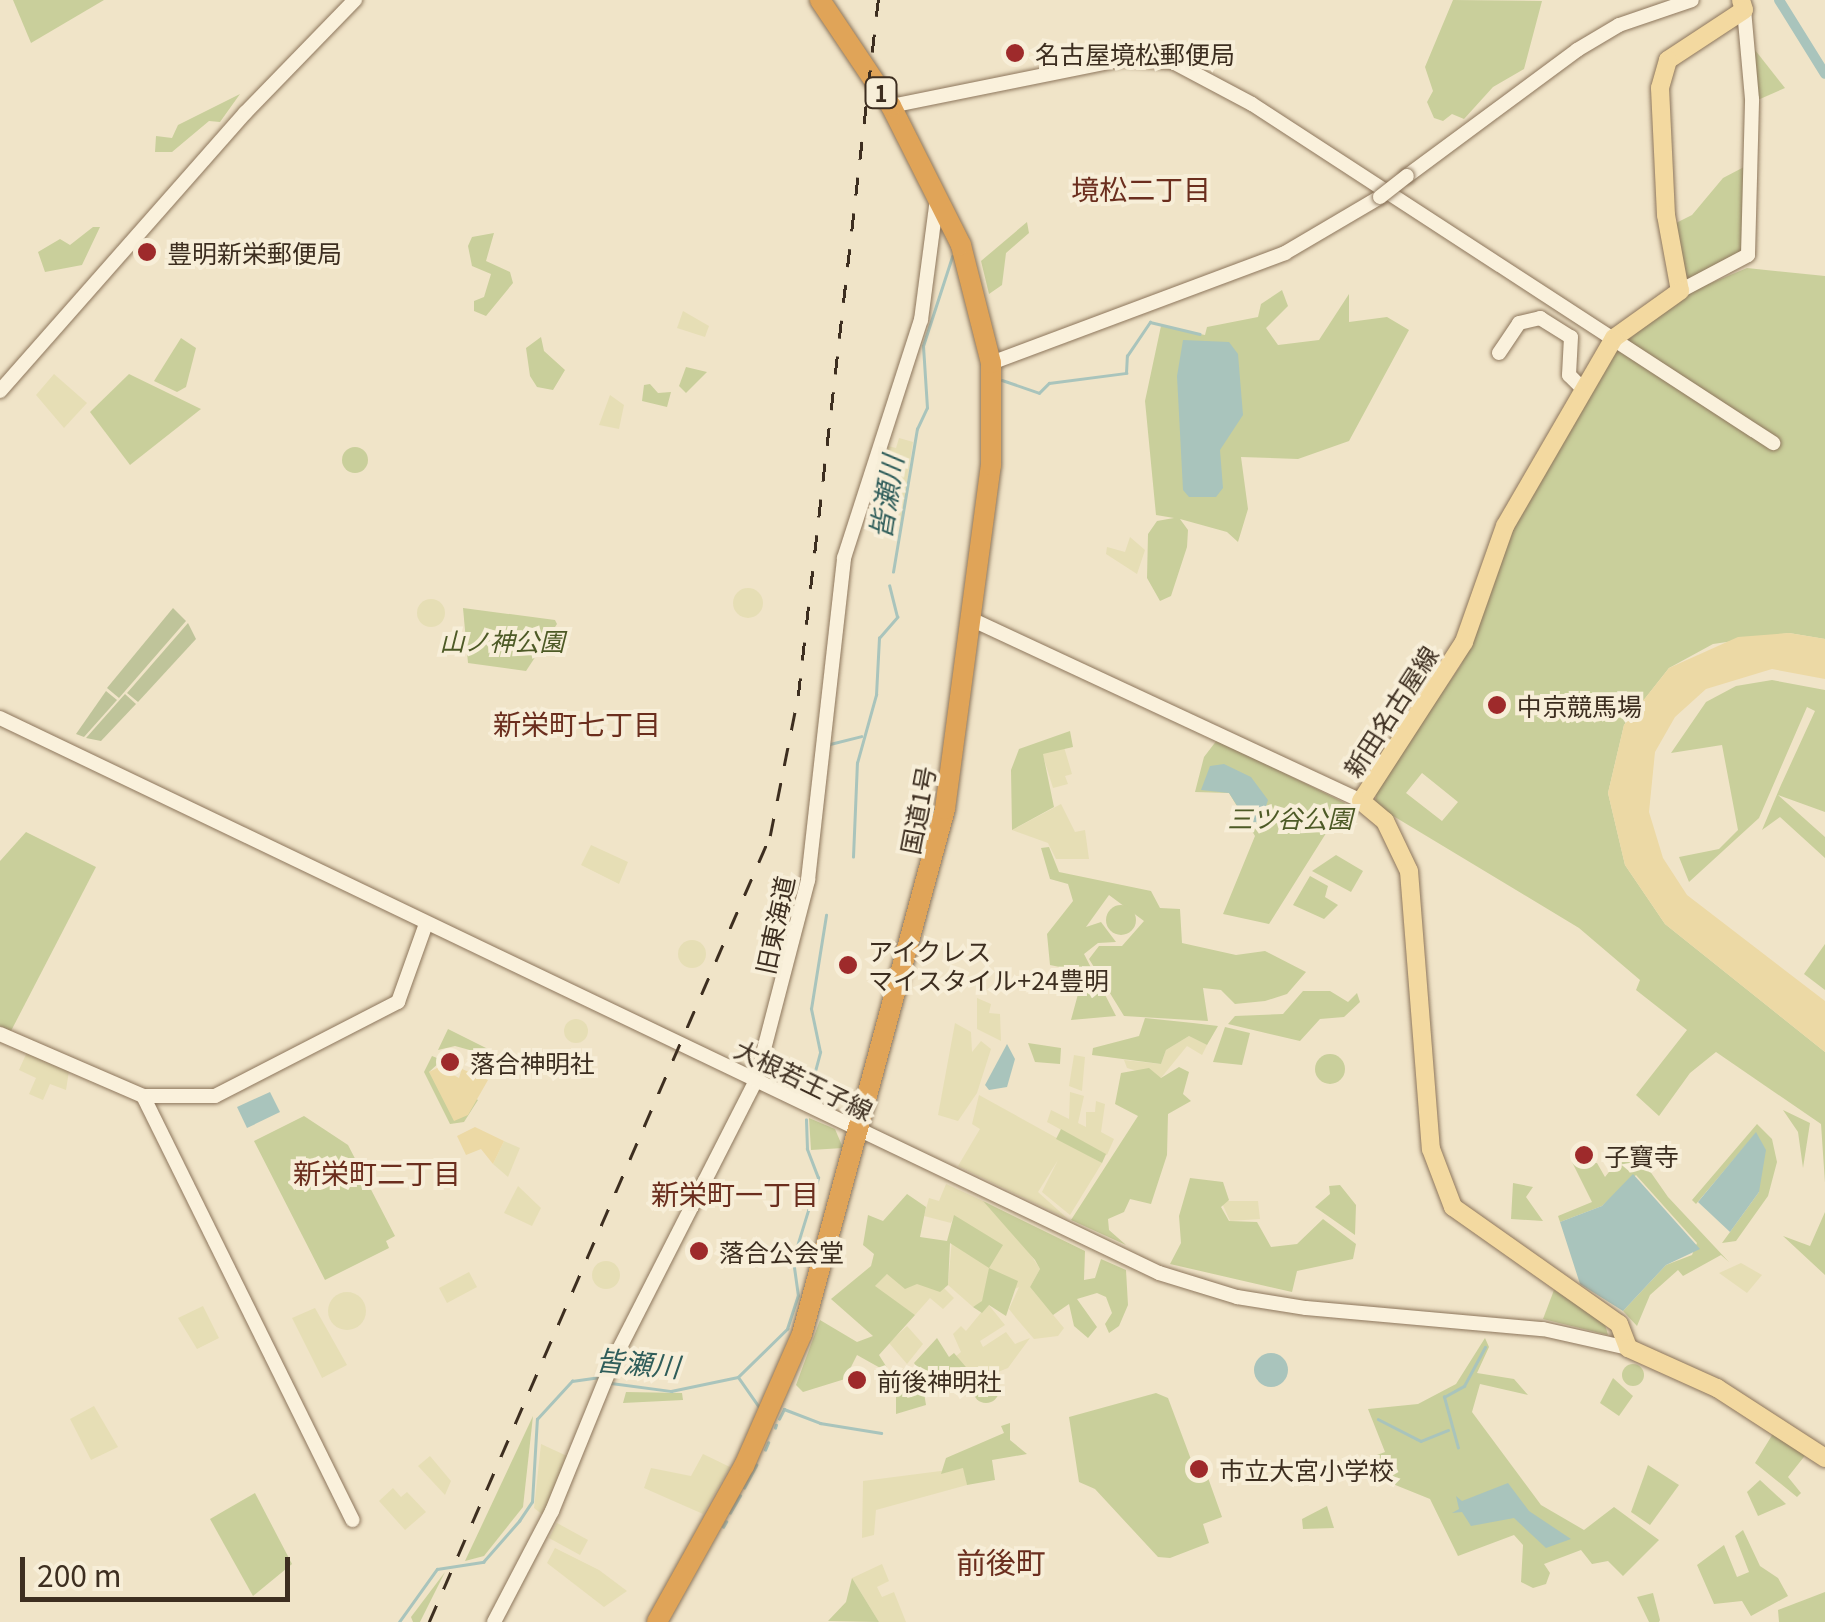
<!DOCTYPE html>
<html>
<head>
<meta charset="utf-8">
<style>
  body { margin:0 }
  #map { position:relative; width:1825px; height:1622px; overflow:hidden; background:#f0e4c8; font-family:Georgia,"Noto Sans JP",serif }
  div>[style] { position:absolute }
  .farmland>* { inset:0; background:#e6deb5 }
  .round { border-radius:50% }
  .green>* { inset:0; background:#c9cf9b }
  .sand>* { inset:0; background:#ecd9a5 }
  .cemetery>* { inset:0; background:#bfc49a }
  .water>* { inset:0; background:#a9c4bc }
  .stream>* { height:2.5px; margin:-1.25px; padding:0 1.25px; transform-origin:1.25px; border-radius:1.25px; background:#a9c4bc }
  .canal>* { height:10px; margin:-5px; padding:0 5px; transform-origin:5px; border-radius:5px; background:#a9c4bc }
  .roads { filter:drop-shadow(0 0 2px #8d765c) drop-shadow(0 0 2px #8d765c) }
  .minor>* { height:14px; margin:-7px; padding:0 7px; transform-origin:7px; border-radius:7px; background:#faf1dc }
  .major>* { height:18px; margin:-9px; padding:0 9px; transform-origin:9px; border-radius:9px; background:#f3d9a0 }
  .highway>* { height:20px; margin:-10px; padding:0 10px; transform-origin:10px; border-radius:10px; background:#e0a458 }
  .rail>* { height:2.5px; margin-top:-1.25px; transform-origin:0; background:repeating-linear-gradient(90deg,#3d2e20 0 18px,transparent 0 36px) }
  .bridges { filter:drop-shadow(0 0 2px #8d765c) drop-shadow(0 0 2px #8d765c) }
  .minor-bridge>* { height:14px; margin:-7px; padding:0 7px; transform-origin:7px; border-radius:7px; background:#faf1dc }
  .dots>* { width:28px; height:28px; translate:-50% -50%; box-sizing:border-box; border:5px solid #f7eed8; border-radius:50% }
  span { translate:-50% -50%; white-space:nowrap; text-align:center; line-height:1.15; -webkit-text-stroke:8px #f7eed8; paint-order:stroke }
  .shield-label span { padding:2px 8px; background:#f7eed8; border:2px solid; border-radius:8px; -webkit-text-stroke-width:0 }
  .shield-label { font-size:22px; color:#3d2e20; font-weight:700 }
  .poi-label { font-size:25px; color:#3d2e20 }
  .left { translate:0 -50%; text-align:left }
  .park-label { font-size:25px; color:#4d5a26; font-style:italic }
  .street-label { font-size:25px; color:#3d2e20 }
  .neighbourhood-label { font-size:28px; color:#6b2e1e }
  .water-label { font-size:28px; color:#2f5d5a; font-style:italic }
  .quarter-label { font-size:30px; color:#6b2e1e }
  .scale { position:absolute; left:20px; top:1557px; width:270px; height:45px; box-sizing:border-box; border:5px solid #3d2e20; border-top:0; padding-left:12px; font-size:30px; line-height:35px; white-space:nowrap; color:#3d2e20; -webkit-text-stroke:8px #f7eed8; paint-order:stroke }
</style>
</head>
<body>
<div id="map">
  <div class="farmland">
    <div style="clip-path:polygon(683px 311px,709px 326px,705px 337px,677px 328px)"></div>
    <div style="clip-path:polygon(54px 374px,87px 403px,64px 428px,36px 395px)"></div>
    <div style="clip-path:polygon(610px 395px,624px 405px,619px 429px,599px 425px)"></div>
    <div style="clip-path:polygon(899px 438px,913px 442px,901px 524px,887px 517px,893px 496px,875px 490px,888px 446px,896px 448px)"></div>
    <div style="clip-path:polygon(1130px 537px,1145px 550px,1137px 574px,1106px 554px,1107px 547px,1125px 552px)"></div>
    <div class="round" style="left:733px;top:588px;width:30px;height:30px"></div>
    <div class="round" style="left:417px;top:599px;width:28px;height:28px"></div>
    <div style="clip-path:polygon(1064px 747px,1072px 774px,1065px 776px,1068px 784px,1053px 788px,1042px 753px)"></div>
    <div style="clip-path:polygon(1061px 804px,1075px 832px,1085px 830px,1089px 859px,1056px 859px,1048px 843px,1012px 830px)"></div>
    <div style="clip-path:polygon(591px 845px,628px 862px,619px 884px,581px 865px)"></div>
    <div class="round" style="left:678px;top:940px;width:28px;height:28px"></div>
    <div style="clip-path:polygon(977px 998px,991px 1004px,989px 1013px,1000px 1014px,1001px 1041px,977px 1029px)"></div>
    <div class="round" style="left:564px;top:1019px;width:24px;height:24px"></div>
    <div style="clip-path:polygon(955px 1023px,971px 1032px,972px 1052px,981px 1041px,991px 1049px,977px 1093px,958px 1121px,938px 1115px)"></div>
    <div style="clip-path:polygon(1189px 1036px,1207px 1045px,1202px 1055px,1187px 1046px,1161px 1078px,1127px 1068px,1124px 1060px,1161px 1064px,1166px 1050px)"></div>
    <div style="clip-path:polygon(27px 1052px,69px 1071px,66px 1090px,50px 1084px,43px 1100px,29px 1094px,36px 1078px,19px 1070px)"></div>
    <div style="clip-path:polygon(1074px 1055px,1085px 1057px,1082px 1091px,1069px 1086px)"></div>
    <div style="clip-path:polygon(1070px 1092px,1084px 1096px,1078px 1123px,1086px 1127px,1086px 1112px,1095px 1112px,1096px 1101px,1105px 1104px,1101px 1132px,1114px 1139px,1107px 1155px,1047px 1122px,1051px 1110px,1069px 1119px)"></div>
    <div style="clip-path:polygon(979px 1095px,1102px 1163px,1070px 1215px,1042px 1192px,1058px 1160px,1038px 1192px,1068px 1219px,958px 1166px,980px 1129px,972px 1124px)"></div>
    <div style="clip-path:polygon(504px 1141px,520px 1148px,508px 1177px,493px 1164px)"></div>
    <div style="clip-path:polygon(946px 1184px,983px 1201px,1025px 1246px,1040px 1269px,1030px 1287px,1064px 1328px,1058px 1336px,1034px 1339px,1016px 1318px,1009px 1309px,1019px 1287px,973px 1307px,948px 1285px,954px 1216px,951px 1223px,924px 1216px,929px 1198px,939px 1201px)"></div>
    <div style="clip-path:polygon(518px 1186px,541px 1208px,532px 1226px,504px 1213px)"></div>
    <div style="clip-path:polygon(1221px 1201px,1258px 1201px,1260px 1219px,1230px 1221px)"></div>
    <div class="round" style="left:592px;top:1261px;width:28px;height:28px"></div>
    <div style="clip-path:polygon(1741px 1263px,1762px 1275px,1747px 1293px,1719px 1273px)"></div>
    <div style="clip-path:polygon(469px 1272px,477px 1287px,447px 1303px,439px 1288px)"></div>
    <div style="clip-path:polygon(887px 1274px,944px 1288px,954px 1298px,943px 1309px,930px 1298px,915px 1315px,874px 1287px)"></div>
    <div class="round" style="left:328px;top:1292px;width:38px;height:38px"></div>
    <div style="clip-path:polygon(988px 1304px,1005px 1325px,980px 1341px,983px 1347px,1006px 1332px,1015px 1344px,1030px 1338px,1008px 1368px,975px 1381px,956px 1356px,961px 1352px,953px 1334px,961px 1326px,966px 1331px)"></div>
    <div style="clip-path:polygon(203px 1306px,219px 1338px,197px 1349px,178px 1318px)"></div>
    <div style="clip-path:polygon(315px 1308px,347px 1365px,322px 1378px,292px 1318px)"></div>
    <div style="clip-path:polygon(907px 1326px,923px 1344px,907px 1364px,889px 1343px)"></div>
    <div style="clip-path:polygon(94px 1406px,118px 1447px,91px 1460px,70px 1419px)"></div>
    <div style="clip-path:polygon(541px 1444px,567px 1456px,543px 1515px,534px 1508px)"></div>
    <div style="clip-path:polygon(703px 1454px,730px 1467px,703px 1514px,644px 1488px,651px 1468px,691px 1476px)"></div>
    <div style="clip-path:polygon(430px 1456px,451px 1481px,445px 1495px,418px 1466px)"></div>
    <div style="clip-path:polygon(964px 1468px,967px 1485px,876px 1510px,874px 1535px,862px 1538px,863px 1481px)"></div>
    <div style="clip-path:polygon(393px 1488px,401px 1497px,407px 1492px,426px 1512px,405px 1530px,379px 1501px)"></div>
    <div style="clip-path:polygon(557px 1523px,588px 1540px,580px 1555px,549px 1538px)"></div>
    <div style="clip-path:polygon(555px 1548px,599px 1570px,627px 1591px,604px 1607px,547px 1563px)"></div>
    <div style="clip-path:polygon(882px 1564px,889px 1581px,877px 1587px,882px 1597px,894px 1592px,906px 1622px,879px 1622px,852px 1578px)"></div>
  </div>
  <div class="green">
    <div style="clip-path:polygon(13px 0,104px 0,31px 43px)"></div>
    <div style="clip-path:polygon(1453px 0,1542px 1px,1524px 69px,1493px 87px,1464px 119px,1452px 114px,1443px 121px,1434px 118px,1427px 102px,1433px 91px,1425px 67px)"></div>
    <div style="clip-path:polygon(1755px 50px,1785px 88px,1760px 99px,1756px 98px)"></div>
    <div style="clip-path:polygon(240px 94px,220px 122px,209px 121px,172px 152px,155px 152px,156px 136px,172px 138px,178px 125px)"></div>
    <div style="clip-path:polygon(1744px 167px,1741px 255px,1685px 284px,1670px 226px,1692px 215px,1723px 178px)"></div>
    <div style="clip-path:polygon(1027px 222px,1029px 233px,1006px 253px,1002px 285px,989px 294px,981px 261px)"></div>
    <div style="clip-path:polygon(93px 227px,100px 227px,82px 265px,45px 272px,38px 252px,60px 239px,70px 245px)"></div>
    <div style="clip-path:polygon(494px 233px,486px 261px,510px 272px,513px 283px,486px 316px,474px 311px,474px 301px,484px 297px,491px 274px,472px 266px,468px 246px,472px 237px)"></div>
    <div style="clip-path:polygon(evenodd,1747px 268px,1825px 276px,1825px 639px,1789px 633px,1713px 644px,1669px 668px,1624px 725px,1608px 793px,1625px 865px,1665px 924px,1825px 1052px,1825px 1183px,1821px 1124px,1716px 1052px,1690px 1073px,1659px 1116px,1636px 1095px,1687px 1030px,1636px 990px,1640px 980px,1579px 928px,1375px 805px,1377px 787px,1461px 665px,1513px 530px,1615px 351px,1680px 296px,1747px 268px,1422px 773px,1458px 802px,1442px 821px,1406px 793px,1422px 773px)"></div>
    <div style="clip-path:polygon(1282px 290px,1288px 306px,1266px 328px,1278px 345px,1319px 340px,1349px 294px,1349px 322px,1387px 317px,1409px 330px,1349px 441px,1298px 459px,1241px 457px,1248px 509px,1238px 542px,1227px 532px,1180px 519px,1188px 530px,1187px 547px,1171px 596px,1160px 601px,1147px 578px,1148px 534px,1157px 521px,1174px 518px,1156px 515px,1145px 401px,1161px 326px,1205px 335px,1207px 327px,1258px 317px,1261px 304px)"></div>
    <div style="clip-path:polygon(541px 337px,544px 351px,565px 370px,553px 390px,537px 387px,530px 376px,526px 348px)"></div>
    <div style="clip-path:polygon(181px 338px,196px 348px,186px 387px,177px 392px,154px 381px)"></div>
    <div style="clip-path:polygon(686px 367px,707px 372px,686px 393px,679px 386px)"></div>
    <div style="clip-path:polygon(129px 374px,201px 409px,130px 465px,90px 412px)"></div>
    <div style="clip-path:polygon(650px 384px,658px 393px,671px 392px,667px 407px,642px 401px,644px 385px)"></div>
    <div class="round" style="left:342px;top:447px;width:26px;height:26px"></div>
    <div style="clip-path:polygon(463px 608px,555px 620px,557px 624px,526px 671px,468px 663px)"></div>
    <div style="clip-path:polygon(1772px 680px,1825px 690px,1825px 812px,1778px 795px,1825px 837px,1825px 858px,1780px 817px,1762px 830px,1781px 785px,1815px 711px,1807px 707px,1759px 818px,1689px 882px,1679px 857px,1719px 849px,1738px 830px,1722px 745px,1671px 753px,1706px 702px,1736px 686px)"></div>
    <div style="clip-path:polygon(1070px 731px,1073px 747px,1043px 754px,1054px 807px,1012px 830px,1011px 770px,1019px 749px)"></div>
    <div style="clip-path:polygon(1217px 740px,1345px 803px,1269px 924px,1223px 914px,1255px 836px,1229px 793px,1195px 792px,1204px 757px)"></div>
    <div style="clip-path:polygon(26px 832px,96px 867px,11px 1031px,0 1026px,0 861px)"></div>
    <div style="clip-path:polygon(1049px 847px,1059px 872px,1151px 891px,1160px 908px,1180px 909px,1182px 943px,1236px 955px,1265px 951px,1306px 972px,1287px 994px,1265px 1001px,1235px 1004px,1221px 990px,1203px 988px,1208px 1021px,1124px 1016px,1089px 959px,1099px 946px,1122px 946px,1144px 921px,1109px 895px,1086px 927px,1101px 922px,1116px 942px,1098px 943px,1084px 954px,1116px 1016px,1071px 1020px,1084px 972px,1050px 965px,1047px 934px,1073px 901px,1068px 884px,1050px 879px,1041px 848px)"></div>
    <div style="clip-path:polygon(1336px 855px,1363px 871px,1351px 892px,1312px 871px)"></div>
    <div style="clip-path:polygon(1310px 876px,1328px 886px,1325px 897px,1338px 905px,1324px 919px,1293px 905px)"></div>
    <div class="round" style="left:1106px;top:905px;width:30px;height:30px"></div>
    <div style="clip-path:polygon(1825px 944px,1825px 990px,1804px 974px)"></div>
    <div style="clip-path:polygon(1303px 991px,1330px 991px,1348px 1002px,1357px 993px,1360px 1002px,1344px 1017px,1320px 1019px,1300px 1041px,1228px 1024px,1235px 1016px,1283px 1014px)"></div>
    <div style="clip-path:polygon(1145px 1018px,1193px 1023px,1218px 1026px,1207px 1045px,1189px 1036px,1166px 1050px,1161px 1064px,1092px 1055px,1093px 1048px,1139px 1036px)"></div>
    <div style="clip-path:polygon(1225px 1027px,1250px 1033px,1242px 1065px,1213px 1062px)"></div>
    <div style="clip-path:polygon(448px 1029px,498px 1054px,499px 1058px,455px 1046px,438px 1050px)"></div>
    <div style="clip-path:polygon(1028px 1043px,1061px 1048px,1060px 1064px,1035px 1062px)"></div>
    <div class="round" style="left:1315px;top:1054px;width:30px;height:30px"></div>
    <div style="clip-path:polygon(432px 1056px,442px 1060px,429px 1072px,478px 1100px,464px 1122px,450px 1124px,424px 1072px)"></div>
    <div style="clip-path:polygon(1179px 1067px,1189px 1072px,1183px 1094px,1191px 1101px,1168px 1114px,1167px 1155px,1151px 1204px,1130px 1199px,1124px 1212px,1108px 1219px,1109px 1230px,1126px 1245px,1071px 1220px,1138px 1116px,1115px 1104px,1121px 1073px,1149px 1068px,1161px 1078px)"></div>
    <div style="clip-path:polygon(1783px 1110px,1810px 1123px,1803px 1168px,1798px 1132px)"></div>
    <div style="clip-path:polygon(304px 1116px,348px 1145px,395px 1236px,386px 1241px,389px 1248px,325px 1280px,254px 1141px)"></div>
    <div style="clip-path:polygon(809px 1118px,835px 1129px,843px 1148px,811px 1150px)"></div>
    <div style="clip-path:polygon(1757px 1124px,1772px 1139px,1777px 1162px,1768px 1196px,1736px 1241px,1722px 1243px,1759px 1192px,1756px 1133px,1696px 1204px,1692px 1200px)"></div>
    <div style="clip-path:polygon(1061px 1129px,1106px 1154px,1102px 1163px,1056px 1139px)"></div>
    <div style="clip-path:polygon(1631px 1144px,1668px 1197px,1729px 1262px,1721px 1255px,1683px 1276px,1678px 1270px,1650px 1295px,1637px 1326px,1623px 1311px,1666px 1265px,1692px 1255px,1697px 1243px,1636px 1175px,1602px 1206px,1560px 1222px,1558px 1216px,1592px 1202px,1572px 1162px,1597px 1163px,1605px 1177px)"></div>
    <div style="clip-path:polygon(1190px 1178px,1223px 1182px,1229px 1200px,1221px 1207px,1229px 1221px,1257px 1222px,1271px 1247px,1297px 1244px,1323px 1219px,1356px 1244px,1353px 1259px,1297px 1271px,1292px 1292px,1170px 1264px,1181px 1243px,1179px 1216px)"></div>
    <div style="clip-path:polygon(1513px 1183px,1533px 1187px,1526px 1197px,1543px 1221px,1511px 1219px)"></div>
    <div style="clip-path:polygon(1340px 1185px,1356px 1205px,1355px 1235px,1315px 1207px,1330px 1194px,1329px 1186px)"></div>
    <div style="clip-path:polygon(907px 1194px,926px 1207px,920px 1237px,947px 1241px,954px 1215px,1003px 1245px,989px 1268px,1018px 1281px,1006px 1316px,989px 1305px,982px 1313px,973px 1307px,982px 1301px,989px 1268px,950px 1243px,948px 1285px,940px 1292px,917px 1284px,905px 1289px,887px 1274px,875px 1286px,915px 1315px,879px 1355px,891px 1374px,857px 1355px,845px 1379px,803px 1392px,796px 1385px,820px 1320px,857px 1342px,873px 1336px,831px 1299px,871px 1266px,874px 1254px,863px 1245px,868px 1215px,883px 1221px)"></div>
    <div style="clip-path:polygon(983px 1201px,1085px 1251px,1084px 1280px,1095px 1278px,1101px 1259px,1126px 1270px,1128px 1305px,1119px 1326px,1109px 1333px,1105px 1324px,1112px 1313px,1106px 1297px,1097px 1293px,1077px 1299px,1097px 1327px,1088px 1338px,1074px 1326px,1069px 1304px,1053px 1315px,1030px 1287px,1040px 1269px,1035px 1260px)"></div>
    <div style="clip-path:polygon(1825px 1212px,1825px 1275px,1783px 1236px,1810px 1246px)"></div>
    <div style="clip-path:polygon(1554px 1290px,1604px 1321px,1608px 1335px,1543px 1319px)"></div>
    <div style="clip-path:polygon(937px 1338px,949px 1357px,954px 1353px,971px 1373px,929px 1383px,914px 1363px)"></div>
    <div style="clip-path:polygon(1485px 1338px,1489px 1347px,1477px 1373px,1514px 1379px,1528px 1395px,1480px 1384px,1472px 1412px,1541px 1505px,1584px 1530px,1614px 1507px,1659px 1540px,1623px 1576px,1608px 1561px,1592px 1564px,1581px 1550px,1544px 1564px,1550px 1573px,1546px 1584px,1533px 1588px,1521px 1582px,1523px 1545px,1514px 1535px,1458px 1556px,1430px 1499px,1378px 1478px,1361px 1461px,1385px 1452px,1368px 1409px,1418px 1404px,1456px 1384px)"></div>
    <div class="round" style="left:1622px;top:1364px;width:22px;height:22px"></div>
    <div style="clip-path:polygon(911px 1369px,922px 1379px,913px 1381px,914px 1394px,924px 1393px,926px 1405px,896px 1414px,896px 1386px)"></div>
    <div class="round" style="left:973px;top:1377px;width:26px;height:26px"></div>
    <div style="clip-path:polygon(1613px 1378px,1633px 1396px,1619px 1416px,1600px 1403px)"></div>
    <div style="clip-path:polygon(626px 1392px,682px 1393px,683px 1400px,623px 1403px)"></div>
    <div style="clip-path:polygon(1156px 1393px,1168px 1398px,1195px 1470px,1207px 1475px,1222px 1517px,1203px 1524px,1209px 1543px,1170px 1558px,1158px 1557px,1095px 1489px,1079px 1482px,1069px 1417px)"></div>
    <div style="clip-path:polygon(533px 1416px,523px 1507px,484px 1556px,465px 1561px)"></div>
    <div style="clip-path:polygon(1010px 1423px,1010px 1440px,1027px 1454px,992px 1460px,995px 1480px,967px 1485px,963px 1468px,941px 1474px,946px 1458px,1004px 1433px,1001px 1426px)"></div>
    <div style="clip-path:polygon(1774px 1432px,1807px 1453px,1788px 1477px,1801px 1493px,1797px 1497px,1755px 1463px)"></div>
    <div style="clip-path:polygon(1648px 1465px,1679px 1485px,1650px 1525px,1631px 1512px)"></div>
    <div style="clip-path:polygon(1760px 1480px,1786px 1504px,1758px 1516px,1747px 1492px)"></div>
    <div style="clip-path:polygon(255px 1493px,292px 1564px,253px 1596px,210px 1519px)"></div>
    <div style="clip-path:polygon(1327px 1506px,1334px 1528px,1303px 1529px,1302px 1519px)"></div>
    <div style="clip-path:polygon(1743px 1530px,1760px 1566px,1778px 1578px,1788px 1596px,1751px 1616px,1742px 1601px,1714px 1604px,1697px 1565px,1724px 1545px,1737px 1577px,1749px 1572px,1735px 1536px)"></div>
    <div style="clip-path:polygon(445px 1572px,420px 1622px,413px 1622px,411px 1617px)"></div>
    <div style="clip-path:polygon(852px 1578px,879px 1622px,828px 1621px,846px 1602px)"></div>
    <div style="clip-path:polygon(1825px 1592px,1825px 1622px,1779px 1622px,1778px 1610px)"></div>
    <div style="clip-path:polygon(1653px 1593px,1660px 1620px,1659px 1622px,1649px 1622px,1637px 1597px)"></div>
  </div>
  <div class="sand">
    <div style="clip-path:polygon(1789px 633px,1825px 639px,1825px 679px,1772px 669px,1706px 689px,1675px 717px,1655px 752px,1649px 812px,1663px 858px,1687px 895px,1825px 1001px,1825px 1052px,1665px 924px,1625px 865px,1608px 793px,1624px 725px,1669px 668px,1738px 637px)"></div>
    <div style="clip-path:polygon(467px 1052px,462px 1069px,469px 1072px,477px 1056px,472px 1072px,488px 1080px,468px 1115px,454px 1121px,429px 1072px,439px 1067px,459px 1078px)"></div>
    <div style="clip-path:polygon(475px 1127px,504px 1141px,493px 1164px,481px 1149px,466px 1155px,457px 1136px)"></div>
  </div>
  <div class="cemetery">
    <div style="clip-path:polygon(173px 608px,186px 621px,119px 698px,107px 688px)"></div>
    <div style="clip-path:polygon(188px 623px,196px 639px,138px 702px,127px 693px)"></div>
    <div style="clip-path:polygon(106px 691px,117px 700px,84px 737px,76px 734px)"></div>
    <div style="clip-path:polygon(125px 694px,136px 704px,101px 741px,86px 738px)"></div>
  </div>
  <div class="water">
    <div style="clip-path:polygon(1183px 340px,1229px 342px,1238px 354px,1243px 415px,1220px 450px,1223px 488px,1216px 497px,1189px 497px,1183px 490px,1177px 376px)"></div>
    <div style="clip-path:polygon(1224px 764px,1251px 777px,1268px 800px,1261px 822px,1248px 823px,1229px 793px,1201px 790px,1210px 766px)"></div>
    <div style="clip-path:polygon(1007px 1044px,1015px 1059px,1007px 1087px,989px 1090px,985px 1085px)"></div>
    <div style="clip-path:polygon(270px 1092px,280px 1112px,247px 1128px,237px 1107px)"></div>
    <div style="clip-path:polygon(1756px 1132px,1766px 1150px,1759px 1192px,1730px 1232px,1698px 1202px)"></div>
    <div style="clip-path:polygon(1633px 1174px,1700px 1249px,1666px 1265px,1623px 1311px,1580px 1284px,1560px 1222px,1602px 1206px)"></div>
    <div class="round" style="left:1254px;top:1353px;width:34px;height:34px"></div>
    <div style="clip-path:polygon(1508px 1483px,1529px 1511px,1571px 1539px,1546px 1548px,1514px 1518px,1471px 1526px,1462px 1512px,1452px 1513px,1459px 1509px,1456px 1496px,1462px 1501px)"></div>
  </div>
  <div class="stream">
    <div style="left:1002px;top:380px;width:39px;rotate:19deg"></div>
    <div style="left:1039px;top:393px;width:14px;rotate:-45deg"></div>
    <div style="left:1049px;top:383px;width:78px;rotate:-7.4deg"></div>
    <div style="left:1126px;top:373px;width:17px;rotate:-87deg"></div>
    <div style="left:1127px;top:356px;width:41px;rotate:-55.9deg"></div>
    <div style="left:1150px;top:322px;width:51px;rotate:13.5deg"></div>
    <div style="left:893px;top:572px;width:145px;rotate:-80.5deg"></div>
    <div style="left:917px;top:429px;width:23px;rotate:-65deg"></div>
    <div style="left:927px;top:408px;width:62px;rotate:-93.7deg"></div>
    <div style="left:923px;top:346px;width:94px;rotate:-72deg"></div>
    <div style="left:830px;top:744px;width:32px;rotate:-14deg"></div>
    <div style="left:853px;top:857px;width:94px;rotate:-87.6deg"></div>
    <div style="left:857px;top:763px;width:71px;rotate:-74.4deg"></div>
    <div style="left:876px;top:695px;width:57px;rotate:-87deg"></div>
    <div style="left:879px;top:638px;width:28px;rotate:-49deg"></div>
    <div style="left:897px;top:617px;width:32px;rotate:-104deg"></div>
    <div style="left:810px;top:1090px;width:39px;rotate:-75deg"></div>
    <div style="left:820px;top:1052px;width:44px;rotate:-101.8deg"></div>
    <div style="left:811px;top:1009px;width:95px;rotate:-80.9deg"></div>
    <div style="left:739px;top:1378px;width:37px;rotate:55deg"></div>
    <div style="left:611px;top:1383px;width:61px;rotate:7.6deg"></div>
    <div style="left:671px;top:1391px;width:68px;rotate:-11.8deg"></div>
    <div style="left:738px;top:1377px;width:69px;rotate:-44.4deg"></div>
    <div style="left:787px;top:1329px;width:35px;rotate:-72deg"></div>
    <div style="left:798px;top:1296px;width:37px;rotate:-98deg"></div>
    <div style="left:793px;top:1259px;width:85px;rotate:-72.8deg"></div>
    <div style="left:818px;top:1178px;width:31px;rotate:-111deg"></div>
    <div style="left:807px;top:1149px;width:29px;rotate:-92deg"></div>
    <div style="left:779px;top:1419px;width:11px;rotate:-63deg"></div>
    <div style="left:784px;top:1409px;width:39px;rotate:21deg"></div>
    <div style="left:820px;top:1423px;width:62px;rotate:9.3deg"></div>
    <div style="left:1378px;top:1419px;width:48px;rotate:27.1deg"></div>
    <div style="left:1421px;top:1441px;width:29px;rotate:-22deg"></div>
    <div style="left:775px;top:1428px;width:3px;rotate:-72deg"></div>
    <div style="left:1458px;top:1448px;width:53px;rotate:-105.4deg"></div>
    <div style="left:1444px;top:1397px;width:23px;rotate:-29deg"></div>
    <div style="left:1464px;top:1386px;width:44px;rotate:-61.7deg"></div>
    <div style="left:765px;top:1450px;width:8px;rotate:-67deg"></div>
    <div style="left:744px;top:1488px;width:26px;rotate:-62deg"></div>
    <div style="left:730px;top:1513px;width:20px;rotate:-60deg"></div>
    <div style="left:723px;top:1527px;width:6px;rotate:-59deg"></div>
    <div style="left:399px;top:1622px;width:65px;rotate:-54.4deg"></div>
    <div style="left:437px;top:1569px;width:47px;rotate:-8.7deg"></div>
    <div style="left:483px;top:1562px;width:55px;rotate:-48.7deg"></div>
    <div style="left:519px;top:1521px;width:23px;rotate:-56deg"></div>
    <div style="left:532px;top:1502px;width:83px;rotate:-86.6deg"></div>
    <div style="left:537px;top:1419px;width:52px;rotate:-47.4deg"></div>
    <div style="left:572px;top:1381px;width:28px;rotate:-8deg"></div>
  </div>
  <div class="canal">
    <div style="left:1779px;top:0;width:87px;rotate:58.1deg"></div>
  </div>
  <div class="roads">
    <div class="minor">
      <div style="left:891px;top:106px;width:238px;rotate:-11.4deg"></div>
      <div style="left:1124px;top:59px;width:49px;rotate:3.5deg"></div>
      <div style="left:1173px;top:62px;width:89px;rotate:28deg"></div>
      <div style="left:1252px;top:104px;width:622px;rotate:33.05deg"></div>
      <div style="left:1407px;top:176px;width:212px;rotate:-36.5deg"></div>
      <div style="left:1577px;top:50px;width:49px;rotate:-30.8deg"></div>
      <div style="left:1619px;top:25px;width:77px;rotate:-18.9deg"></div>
      <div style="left:1680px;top:291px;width:77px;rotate:-27.9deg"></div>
      <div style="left:1748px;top:255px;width:156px;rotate:-88.5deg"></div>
      <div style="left:1752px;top:99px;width:89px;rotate:-95.1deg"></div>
      <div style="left:1499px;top:353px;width:36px;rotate:-56deg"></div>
      <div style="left:1519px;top:323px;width:22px;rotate:-13deg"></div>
      <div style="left:1540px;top:318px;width:36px;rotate:32deg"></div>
      <div style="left:1571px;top:337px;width:38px;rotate:93deg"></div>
      <div style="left:1569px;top:375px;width:20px;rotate:45deg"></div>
      <div style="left:991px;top:363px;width:314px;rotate:-20.5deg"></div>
      <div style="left:1285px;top:253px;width:110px;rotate:-30.5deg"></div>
      <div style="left:0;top:391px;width:371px;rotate:-48.6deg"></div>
      <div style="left:245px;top:113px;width:158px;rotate:-45.8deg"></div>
      <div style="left:971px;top:619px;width:430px;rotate:25deg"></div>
      <div style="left:0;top:718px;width:1285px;rotate:25.59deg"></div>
      <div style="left:1159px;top:1273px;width:82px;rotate:17.1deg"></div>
      <div style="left:1237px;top:1297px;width:70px;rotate:9.1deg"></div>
      <div style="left:1306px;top:1308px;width:238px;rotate:5.1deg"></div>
      <div style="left:1543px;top:1329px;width:87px;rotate:12.6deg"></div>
      <div style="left:0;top:1034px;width:156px;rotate:23.4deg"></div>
      <div style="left:143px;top:1096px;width:72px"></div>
      <div style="left:215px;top:1096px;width:206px;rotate:-27.2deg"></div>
      <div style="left:398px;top:1002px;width:83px;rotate:-70.3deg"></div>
      <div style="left:143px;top:1096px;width:473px;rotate:63.7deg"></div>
      <div style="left:494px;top:1622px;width:125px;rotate:-62.4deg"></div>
      <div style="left:552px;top:1511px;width:164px;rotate:-67.8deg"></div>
      <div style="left:614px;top:1359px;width:313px;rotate:-63deg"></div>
      <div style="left:756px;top:1080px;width:207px;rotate:-75.4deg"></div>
      <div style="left:808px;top:880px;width:324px;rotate:-83.6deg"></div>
      <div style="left:844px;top:558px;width:250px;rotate:-72.1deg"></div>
      <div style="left:921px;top:320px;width:122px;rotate:-82.5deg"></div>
    </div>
    <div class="major">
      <div style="left:1741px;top:0;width:10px;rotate:73deg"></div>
      <div style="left:1744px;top:10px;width:91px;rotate:146.7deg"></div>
      <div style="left:1668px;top:60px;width:29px;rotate:106deg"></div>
      <div style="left:1660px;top:88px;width:127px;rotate:87.3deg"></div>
      <div style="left:1666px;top:215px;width:77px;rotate:79.6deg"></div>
      <div style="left:1680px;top:291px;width:81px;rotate:144.5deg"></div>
      <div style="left:1614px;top:338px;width:217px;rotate:120.1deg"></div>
      <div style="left:1505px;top:526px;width:123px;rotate:109.5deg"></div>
      <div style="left:1464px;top:642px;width:189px;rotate:122.9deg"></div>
      <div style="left:1361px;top:801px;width:31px;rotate:40deg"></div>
      <div style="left:1385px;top:821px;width:55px;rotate:64.4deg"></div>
      <div style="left:1409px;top:871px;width:279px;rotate:85.5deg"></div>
      <div style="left:1431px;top:1149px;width:62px;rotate:69.2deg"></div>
      <div style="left:1453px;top:1207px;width:203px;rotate:35.2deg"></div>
      <div style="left:1619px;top:1324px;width:26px;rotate:69deg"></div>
      <div style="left:1628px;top:1348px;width:98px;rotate:24.2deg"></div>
      <div style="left:1717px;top:1388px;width:129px;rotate:32.9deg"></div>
    </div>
    <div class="highway">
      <div style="left:657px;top:1622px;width:179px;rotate:-60.9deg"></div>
      <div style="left:744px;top:1466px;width:144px;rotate:-66.3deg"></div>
      <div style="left:802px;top:1334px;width:544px;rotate:-74.76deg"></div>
      <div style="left:945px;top:809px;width:347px;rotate:-82.4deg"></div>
      <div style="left:991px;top:465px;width:102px;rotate:-90deg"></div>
      <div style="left:991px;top:363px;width:122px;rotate:-104.3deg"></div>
      <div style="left:961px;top:245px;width:156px;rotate:-116.7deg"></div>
      <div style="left:891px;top:106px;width:128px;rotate:-123.8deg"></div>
    </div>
  </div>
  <div class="rail">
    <div style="left:429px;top:1622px;width:857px;rotate:-66.55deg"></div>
    <div style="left:770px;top:836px;width:143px;rotate:-78.7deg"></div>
    <div style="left:798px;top:696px;width:701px;rotate:-83.44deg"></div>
  </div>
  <div class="bridges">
    <div class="minor-bridge">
      <div style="left:1380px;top:197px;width:34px;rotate:-38deg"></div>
    </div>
  </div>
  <div class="dots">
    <div style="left:1015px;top:53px;background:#9e2a2b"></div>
    <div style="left:147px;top:252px;background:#9e2a2b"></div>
    <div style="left:1497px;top:705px;background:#9e2a2b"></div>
    <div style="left:848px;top:965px;background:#9e2a2b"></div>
    <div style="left:450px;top:1062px;background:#9e2a2b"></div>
    <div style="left:1584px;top:1155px;background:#9e2a2b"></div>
    <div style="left:699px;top:1251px;background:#9e2a2b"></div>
    <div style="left:857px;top:1380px;background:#9e2a2b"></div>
    <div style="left:1199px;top:1469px;background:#9e2a2b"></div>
  </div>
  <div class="shield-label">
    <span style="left:881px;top:93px">1</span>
  </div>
  <div class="poi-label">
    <span class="left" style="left:1035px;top:53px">名古屋境松郵便局</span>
    <span class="left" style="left:167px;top:252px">豊明新栄郵便局</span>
    <span class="left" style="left:1517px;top:705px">中京競馬場</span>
    <span class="left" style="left:868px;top:965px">アイクレス<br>マイスタイル+24豊明</span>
    <span class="left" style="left:470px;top:1062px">落合神明社</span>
    <span class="left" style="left:1604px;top:1155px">子寶寺</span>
    <span class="left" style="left:719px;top:1251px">落合公会堂</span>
    <span class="left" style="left:877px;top:1380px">前後神明社</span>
    <span class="left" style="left:1219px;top:1469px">市立大宮小学校</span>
  </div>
  <div class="park-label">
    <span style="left:502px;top:640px">山ノ神公園</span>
    <span style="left:1290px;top:817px">三ツ谷公園</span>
  </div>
  <div class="street-label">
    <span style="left:1390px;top:711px;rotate:-57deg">新田名古屋線</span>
    <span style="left:917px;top:810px;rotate:-79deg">国道1号</span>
    <span style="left:774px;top:925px;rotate:-78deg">旧東海道</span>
    <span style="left:804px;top:1079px;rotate:26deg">大根若王子線</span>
  </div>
  <div class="neighbourhood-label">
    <span style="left:1141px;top:188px">境松二丁目</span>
    <span style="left:577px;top:723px">新栄町七丁目</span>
    <span style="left:377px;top:1172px">新栄町二丁目</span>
    <span style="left:735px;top:1193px">新栄町一丁目</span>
  </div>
  <div class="water-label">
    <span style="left:885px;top:497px;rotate:-81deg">皆瀬川</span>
    <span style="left:638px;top:1362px;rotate:5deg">皆瀬川</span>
  </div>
  <div class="quarter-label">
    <span style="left:1001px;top:1561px">前後町</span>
  </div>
  <div class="scale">200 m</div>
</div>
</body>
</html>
